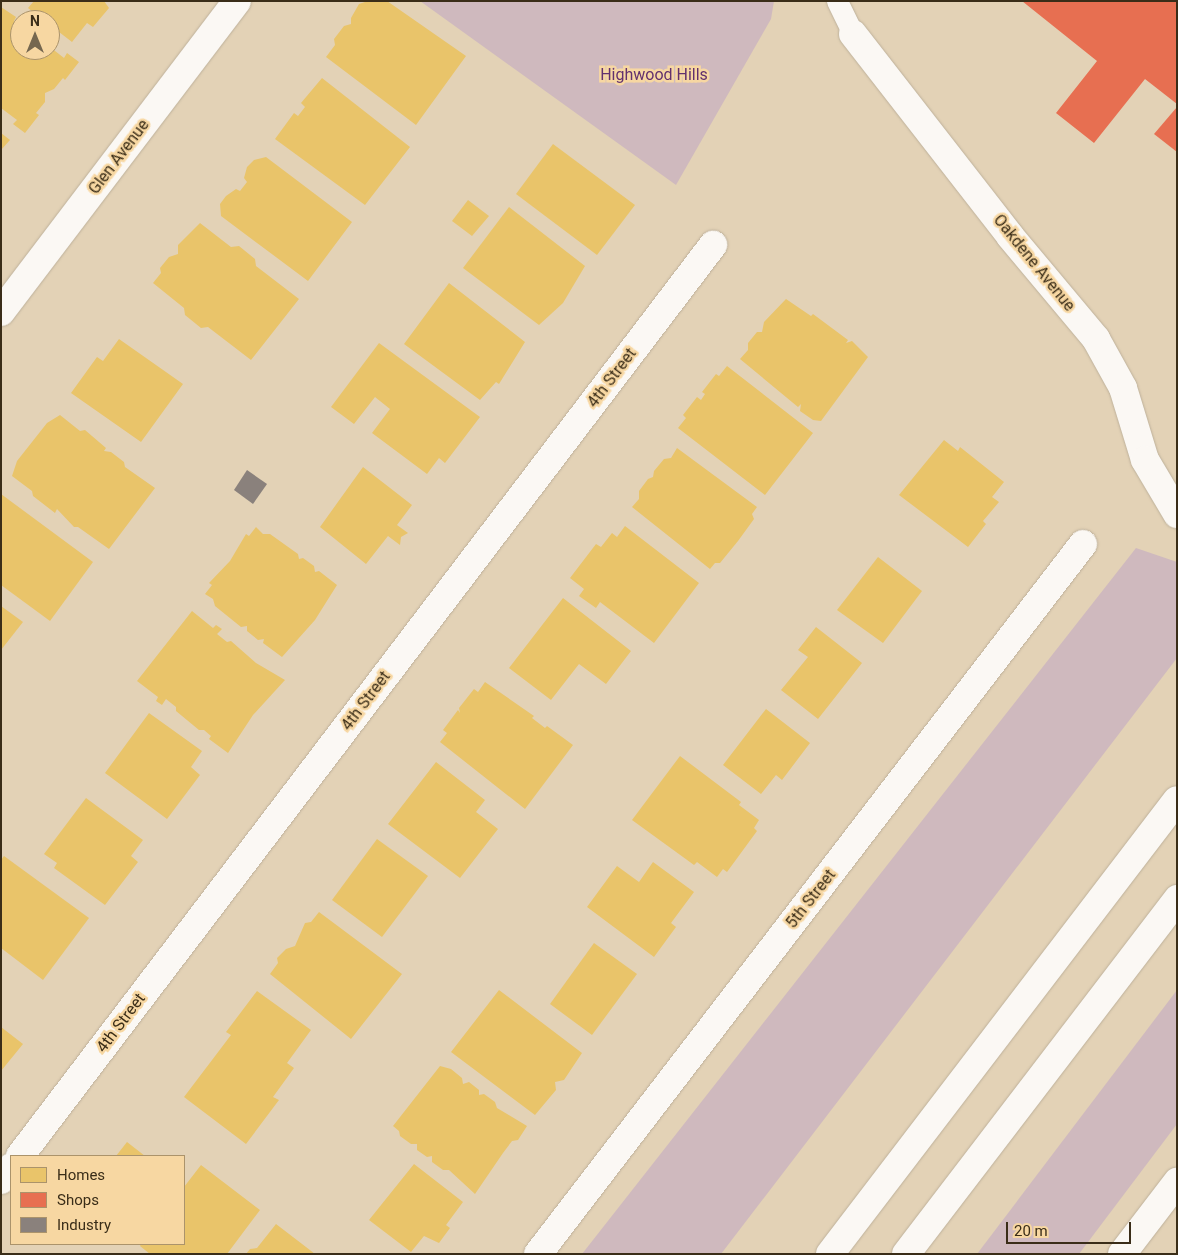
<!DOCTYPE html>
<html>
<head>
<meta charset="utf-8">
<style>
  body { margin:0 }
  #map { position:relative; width:1178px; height:1255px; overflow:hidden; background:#e3d2b6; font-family:Roboto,sans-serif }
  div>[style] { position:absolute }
  .green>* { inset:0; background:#cfb9be }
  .homes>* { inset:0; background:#e9c46a }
  .shops>* { inset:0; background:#e76f51 }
  .industry>* { inset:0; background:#8a817c }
  .roads { filter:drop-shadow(0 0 1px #beb19b) drop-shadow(0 0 1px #beb19b) }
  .lane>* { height:21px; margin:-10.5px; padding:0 10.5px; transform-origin:10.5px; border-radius:10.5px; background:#fbf8f4 }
  .street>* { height:28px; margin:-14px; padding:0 14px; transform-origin:14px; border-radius:14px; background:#fbf8f4 }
  .highway>* { height:28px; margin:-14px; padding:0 14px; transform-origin:14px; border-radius:14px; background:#fbf8f4 }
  span { translate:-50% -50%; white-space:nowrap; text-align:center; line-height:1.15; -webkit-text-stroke:5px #f7d7a2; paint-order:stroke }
  .park-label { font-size:16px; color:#62316e }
  .street-label { font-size:16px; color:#3a2d18 }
  .frame { position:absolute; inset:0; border:2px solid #3a2d18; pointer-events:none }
  .legend { position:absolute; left:10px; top:1155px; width:175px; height:90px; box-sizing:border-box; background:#f7d7a2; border:1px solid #ab936b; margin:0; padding:6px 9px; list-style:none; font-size:15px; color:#3a2d18 }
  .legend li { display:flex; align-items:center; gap:10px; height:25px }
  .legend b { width:25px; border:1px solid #ab936b }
  .north { position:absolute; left:10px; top:10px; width:50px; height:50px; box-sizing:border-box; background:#f7d7a2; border:1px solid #ab936b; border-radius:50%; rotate:0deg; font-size:14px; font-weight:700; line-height:20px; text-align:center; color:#3a2d18 }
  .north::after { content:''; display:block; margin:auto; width:18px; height:22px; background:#75674f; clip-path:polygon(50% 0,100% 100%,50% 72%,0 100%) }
  .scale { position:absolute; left:1006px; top:1222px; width:125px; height:22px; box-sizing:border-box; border:2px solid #3a2d18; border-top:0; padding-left:6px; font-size:15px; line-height:18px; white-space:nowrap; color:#3a2d18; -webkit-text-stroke:4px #f7d7a2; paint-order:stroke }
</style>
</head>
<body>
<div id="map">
  <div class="green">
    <div style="clip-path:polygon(420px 1px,774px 1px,771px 19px,676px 185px)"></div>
    <div style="clip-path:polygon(1136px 548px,1177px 562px,1177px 658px,721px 1254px,582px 1254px)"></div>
    <div style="clip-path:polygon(1177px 990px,1177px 1124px,1079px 1254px,977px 1254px)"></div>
  </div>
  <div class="homes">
    <div style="clip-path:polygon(34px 1px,104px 1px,109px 8px,93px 27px,87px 23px,72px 42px,50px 25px,50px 20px,43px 20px,28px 8px)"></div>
    <div style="clip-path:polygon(368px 1px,387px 1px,466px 56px,416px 125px,326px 57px,335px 45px,334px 39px,344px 26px,351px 24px,351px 18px,359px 4px)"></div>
    <div style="clip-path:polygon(1px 7px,16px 17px,14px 21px,17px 24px,20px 20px,20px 50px,50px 50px,50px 47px,64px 58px,67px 53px,79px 62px,65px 80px,63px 78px,54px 89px,45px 93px,45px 102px,36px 113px,39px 115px,25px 133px,13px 124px,17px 120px,1px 108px)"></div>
    <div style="clip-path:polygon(322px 78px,410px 147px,365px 205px,275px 139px,294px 113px,298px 116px,305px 107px,301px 103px)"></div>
    <div style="clip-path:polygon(1px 133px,10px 140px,1px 150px)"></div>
    <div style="clip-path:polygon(553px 144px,635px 205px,597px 255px,516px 194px)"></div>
    <div style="clip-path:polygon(266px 157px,352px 222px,308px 281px,221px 216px,220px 204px,226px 196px,236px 189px,240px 191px,247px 182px,244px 178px,247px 167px,254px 160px)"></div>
    <div style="clip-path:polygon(468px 200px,489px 216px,472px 236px,452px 221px)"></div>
    <div style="clip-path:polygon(509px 207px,585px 266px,563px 303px,539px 325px,463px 268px)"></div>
    <div style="clip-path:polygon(200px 223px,231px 247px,239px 246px,255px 259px,256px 266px,299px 299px,251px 360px,208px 327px,201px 328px,185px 315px,184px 308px,153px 283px,161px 273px,160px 268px,169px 257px,178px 254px,178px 245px)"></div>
    <div style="clip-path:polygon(449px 283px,525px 342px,499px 384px,496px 382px,480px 400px,404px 344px)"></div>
    <div style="clip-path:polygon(786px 299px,811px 316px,813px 314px,848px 340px,846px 343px,852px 341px,868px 357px,821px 421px,813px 420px,800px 411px,801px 404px,798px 407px,740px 359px,748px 350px,748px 343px,757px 332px,762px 332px,764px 322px)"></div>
    <div style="clip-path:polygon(119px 339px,183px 384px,141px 442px,71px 393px,97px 357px,103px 361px)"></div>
    <div style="clip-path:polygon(379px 343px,480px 417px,445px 463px,439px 458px,427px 474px,372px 433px,390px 409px,375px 397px,354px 424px,331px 407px)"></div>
    <div style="clip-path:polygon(727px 366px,813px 433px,765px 495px,678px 428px,686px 418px,683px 415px,697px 397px,701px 400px,705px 394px,702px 392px,716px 374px,719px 376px)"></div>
    <div style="clip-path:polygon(60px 415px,80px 431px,85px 430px,106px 448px,104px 451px,111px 452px,124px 462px,125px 467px,155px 488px,109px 549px,78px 527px,74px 527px,57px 509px,55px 513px,33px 496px,32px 491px,12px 476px,17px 461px,47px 423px)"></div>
    <div style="clip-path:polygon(944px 440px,958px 451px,960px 447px,1004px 482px,992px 497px,999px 502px,983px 521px,986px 524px,968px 547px,899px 495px)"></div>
    <div style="clip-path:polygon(677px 448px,757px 507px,752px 514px,754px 519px,738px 541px,720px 563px,715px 563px,710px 569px,632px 507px,639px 499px,639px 491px,648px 479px,653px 477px,654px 471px,664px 459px,671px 458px)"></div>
    <div style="clip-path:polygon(363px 467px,412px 505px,397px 525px,408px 533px,401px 537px,400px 545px,388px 536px,366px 564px,320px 527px)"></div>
    <div style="clip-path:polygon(1px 494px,93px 562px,50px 621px,1px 585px)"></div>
    <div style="clip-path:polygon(625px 526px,699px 583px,654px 643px,600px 602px,596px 608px,579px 596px,584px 589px,570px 578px,596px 544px,601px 547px,612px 533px,617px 537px)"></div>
    <div style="clip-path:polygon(256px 527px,263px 534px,270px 534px,298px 554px,299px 559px,303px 558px,314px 566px,315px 572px,319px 571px,337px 585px,315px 620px,282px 657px,263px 643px,264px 639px,258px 640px,247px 631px,247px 626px,241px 627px,215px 606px,213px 599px,205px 594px,212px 585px,209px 583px,230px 561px,246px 534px,249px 536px)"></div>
    <div style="clip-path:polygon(878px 557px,922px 591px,883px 643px,837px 610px)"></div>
    <div style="clip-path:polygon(563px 598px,631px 651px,606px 684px,579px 664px,551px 700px,509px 668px)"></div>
    <div style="clip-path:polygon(1px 606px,23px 622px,1px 650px)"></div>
    <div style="clip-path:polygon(192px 611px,213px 628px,216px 625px,222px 629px,217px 634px,227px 642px,231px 641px,256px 663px,285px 680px,253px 715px,228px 753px,209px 739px,211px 736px,204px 730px,199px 730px,176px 711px,176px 707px,166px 699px,162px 705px,156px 701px,158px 697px,137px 681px)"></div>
    <div style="clip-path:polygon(816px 627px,862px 663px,818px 719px,781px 690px,808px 657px,798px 650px)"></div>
    <div style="clip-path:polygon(485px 682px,534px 716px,532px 718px,545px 728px,547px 726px,573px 745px,525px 809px,440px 742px,447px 733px,443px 730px,458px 710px,460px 713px,459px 708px,474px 689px,478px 692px)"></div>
    <div style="clip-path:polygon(766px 709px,810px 743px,782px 780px,776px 775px,761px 794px,723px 765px)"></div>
    <div style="clip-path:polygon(149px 713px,202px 751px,191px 767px,200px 775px,167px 819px,105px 773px)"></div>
    <div style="clip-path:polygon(680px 756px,741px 802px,739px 805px,759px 820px,754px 828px,757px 831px,727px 872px,723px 869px,717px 877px,697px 862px,694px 865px,632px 820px)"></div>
    <div style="clip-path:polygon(436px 762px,485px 800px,476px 812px,498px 829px,460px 878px,388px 824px)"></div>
    <div style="clip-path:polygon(86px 798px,143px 840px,131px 856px,138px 862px,105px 905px,54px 868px,57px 863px,44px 854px)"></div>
    <div style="clip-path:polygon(377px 839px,428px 876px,382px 937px,332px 900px)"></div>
    <div style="clip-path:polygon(4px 856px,89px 918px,43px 980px,1px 948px,1px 860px)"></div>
    <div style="clip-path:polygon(653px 862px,694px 892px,671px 923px,676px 927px,654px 957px,587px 907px,617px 866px,639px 882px)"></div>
    <div style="clip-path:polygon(319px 912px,402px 974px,351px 1039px,270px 974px,278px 963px,277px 958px,286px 949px,295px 946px,305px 923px,311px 922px)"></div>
    <div style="clip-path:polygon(594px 943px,637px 974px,592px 1035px,550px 1004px)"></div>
    <div style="clip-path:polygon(499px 990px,582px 1053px,564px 1080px,555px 1082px,556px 1090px,535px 1115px,451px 1052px)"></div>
    <div style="clip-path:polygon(257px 991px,311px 1030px,287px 1063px,294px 1068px,273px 1097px,279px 1100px,246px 1144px,184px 1097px,231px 1035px,226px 1032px)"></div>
    <div style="clip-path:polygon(1px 1027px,23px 1044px,1px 1071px)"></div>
    <div style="clip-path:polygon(440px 1066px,451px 1069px,462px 1078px,463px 1084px,469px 1082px,479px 1090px,479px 1095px,484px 1094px,495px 1102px,497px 1108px,527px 1126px,518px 1140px,512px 1141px,503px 1153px,475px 1194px,449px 1170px,443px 1170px,432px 1162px,432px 1156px,427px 1157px,417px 1150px,417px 1144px,411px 1144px,400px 1136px,399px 1131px,393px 1126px)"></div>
    <div style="clip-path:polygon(127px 1142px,145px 1156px,116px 1156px)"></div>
    <div style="clip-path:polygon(414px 1164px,463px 1202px,446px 1225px,450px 1228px,439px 1243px,424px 1236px,411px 1252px,369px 1220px)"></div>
    <div style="clip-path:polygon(201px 1165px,260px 1210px,227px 1254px,150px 1254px,140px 1246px,141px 1244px,184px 1244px,184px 1187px)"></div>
    <div style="clip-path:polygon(276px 1224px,306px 1247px,315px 1254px,246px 1254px,250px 1249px,257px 1248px)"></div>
  </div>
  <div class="shops">
    <div style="clip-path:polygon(1022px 1px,1177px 1px,1177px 104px,1145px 79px,1094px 143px,1056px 113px,1097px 61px)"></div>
    <div style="clip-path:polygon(1177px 107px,1177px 152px,1154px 134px)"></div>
  </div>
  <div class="industry">
    <div style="clip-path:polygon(247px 470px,267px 484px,253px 504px,234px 490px)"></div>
  </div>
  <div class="roads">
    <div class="lane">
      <div style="left:837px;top:1px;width:37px;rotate:64deg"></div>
    </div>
    <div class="street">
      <div style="left:853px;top:34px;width:256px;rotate:52.1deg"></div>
      <div style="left:1010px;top:236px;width:134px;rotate:50.1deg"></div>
      <div style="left:1096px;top:339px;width:56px;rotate:61.1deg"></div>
      <div style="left:1123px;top:388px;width:75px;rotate:73deg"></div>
      <div style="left:1145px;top:460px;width:63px;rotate:59.3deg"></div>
      <div style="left:1px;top:312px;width:390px;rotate:-52.8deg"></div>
      <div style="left:20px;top:1156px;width:1145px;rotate:-52.74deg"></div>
      <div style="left:1px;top:1180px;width:16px;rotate:-52deg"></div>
      <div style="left:538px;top:1254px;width:895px;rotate:-52.49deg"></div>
      <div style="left:1122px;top:1254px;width:91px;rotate:-52.6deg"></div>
    </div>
    <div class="highway">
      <div style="left:830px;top:1254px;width:571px;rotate:-52.61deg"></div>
      <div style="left:906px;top:1254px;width:447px;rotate:-52.6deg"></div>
    </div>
  </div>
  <div class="park-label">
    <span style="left:654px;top:75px">Highwood Hills</span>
  </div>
  <div class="street-label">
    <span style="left:119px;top:157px;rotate:-53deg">Glen Avenue</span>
    <span style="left:1034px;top:263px;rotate:51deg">Oakdene Avenue</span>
    <span style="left:612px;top:378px;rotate:-53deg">4th Street</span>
    <span style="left:366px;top:701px;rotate:-53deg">4th Street</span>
    <span style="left:811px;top:899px;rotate:-52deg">5th Street</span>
    <span style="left:121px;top:1023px;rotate:-53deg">4th Street</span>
  </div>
  <div class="frame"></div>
  <ul class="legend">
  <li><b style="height:14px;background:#e9c46a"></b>Homes</li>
  <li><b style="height:14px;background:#e76f51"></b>Shops</li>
  <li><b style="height:14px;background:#8a817c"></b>Industry</li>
  </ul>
  <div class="north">N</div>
  <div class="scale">20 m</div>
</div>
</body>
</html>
